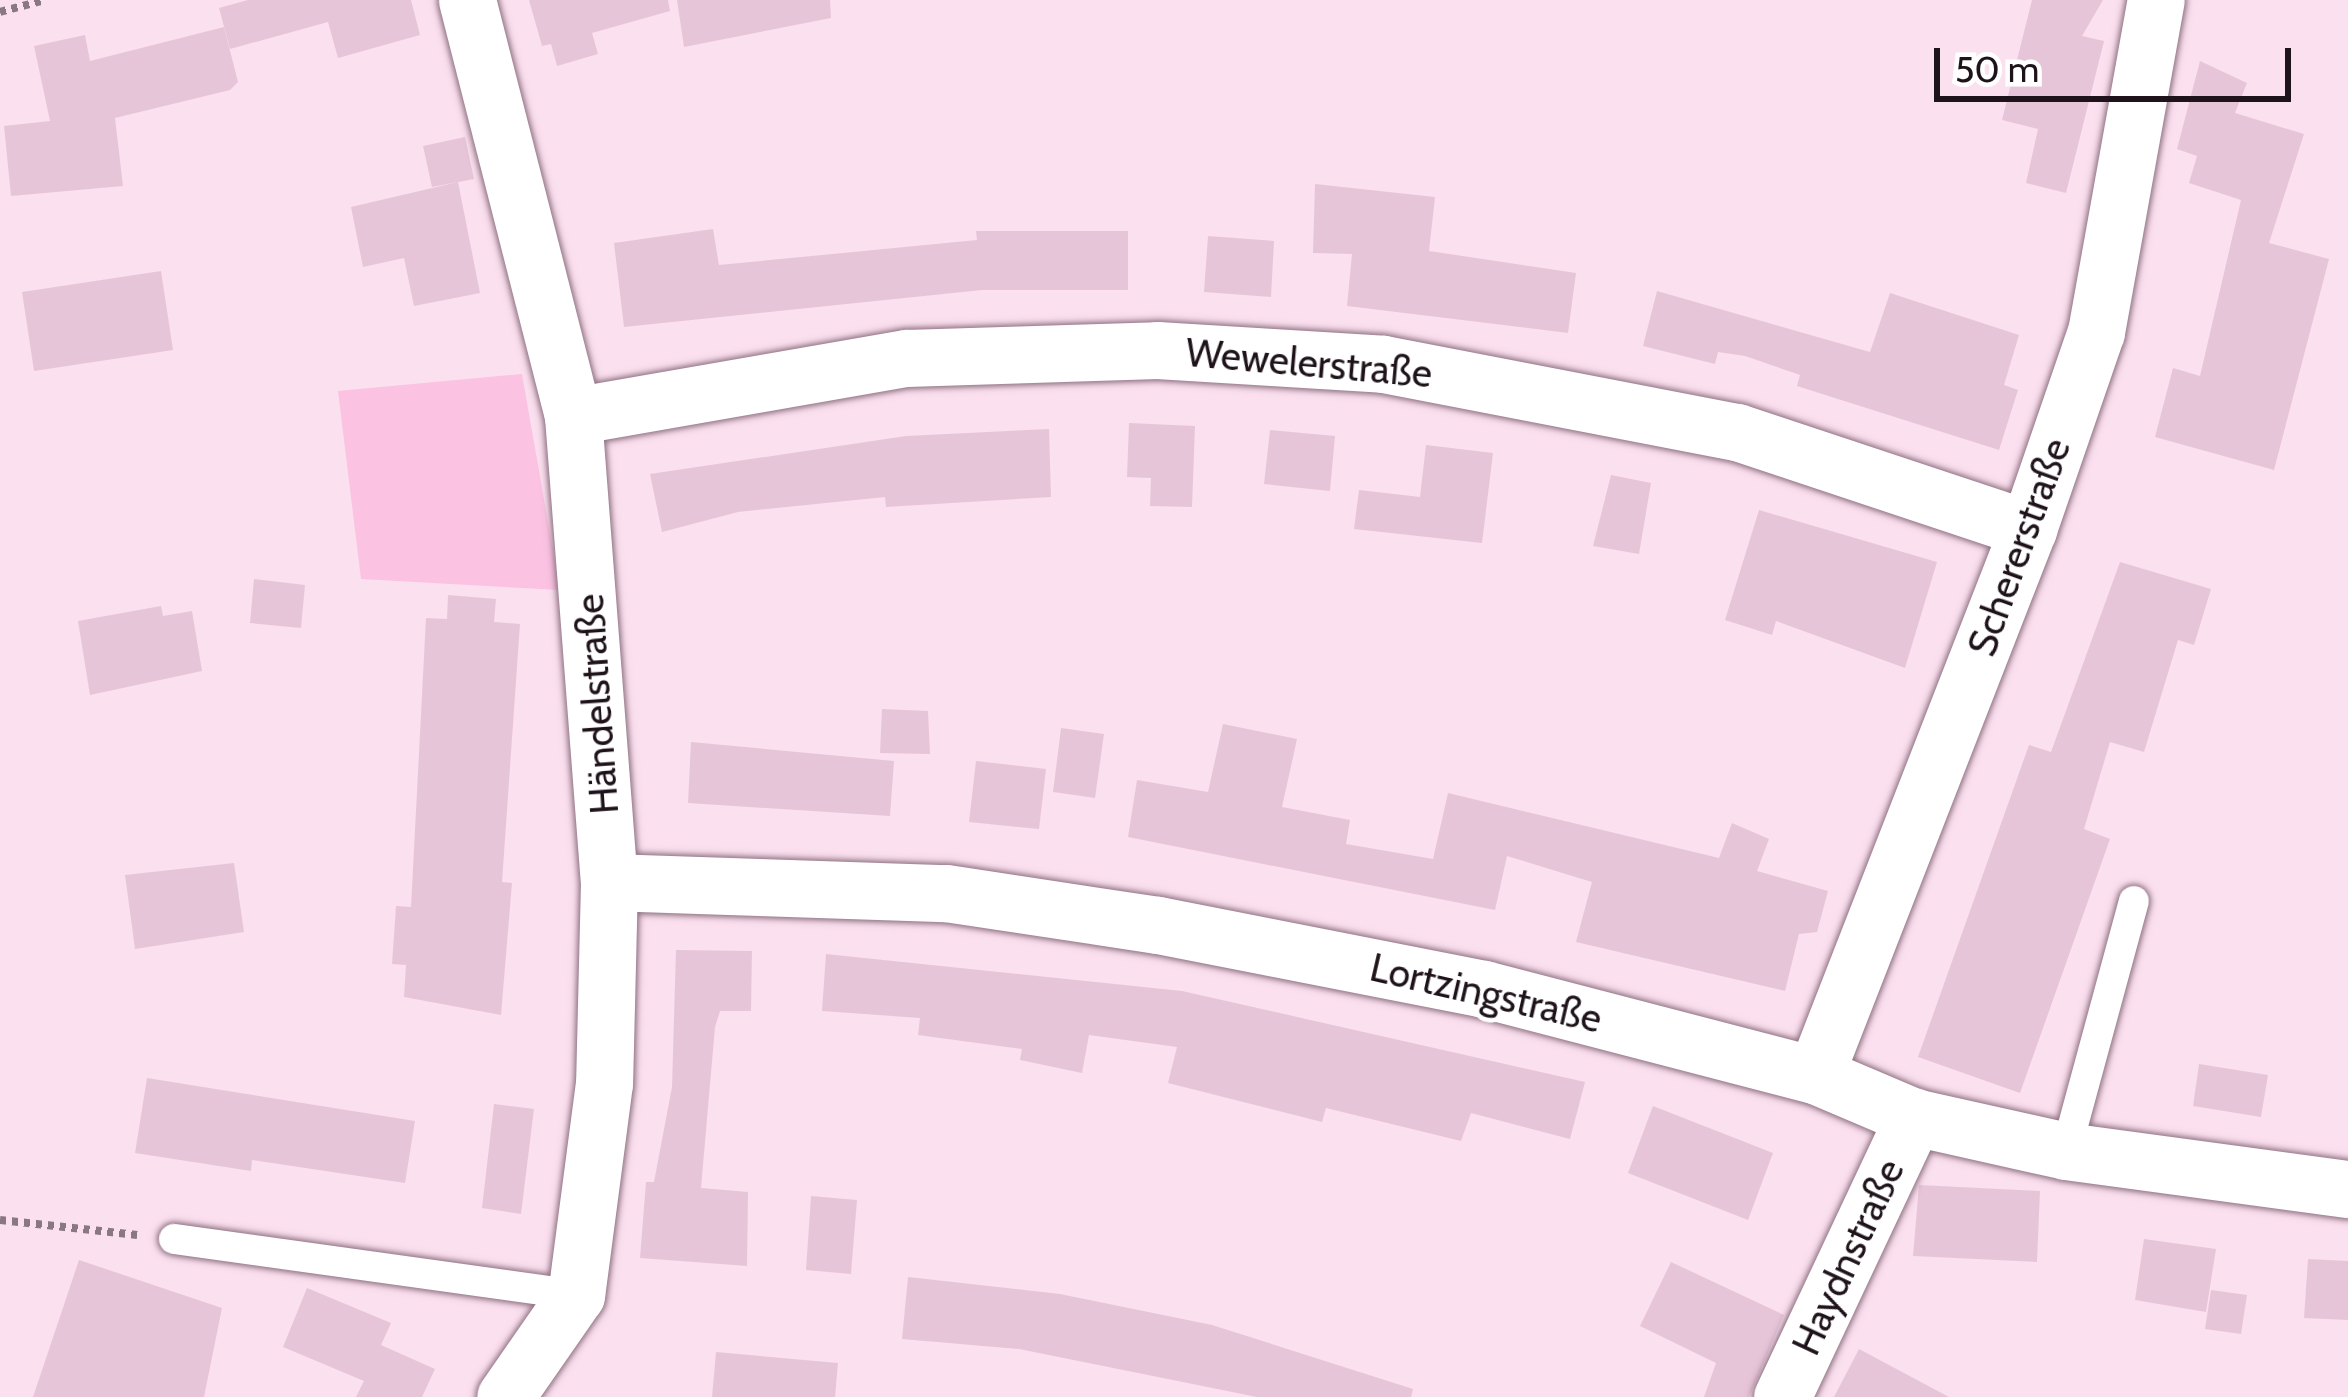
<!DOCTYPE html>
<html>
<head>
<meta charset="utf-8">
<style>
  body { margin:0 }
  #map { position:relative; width:2348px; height:1397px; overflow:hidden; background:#fbe0ef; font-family:Cabin,sans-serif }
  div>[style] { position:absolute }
  .green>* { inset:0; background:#fbc2e2 }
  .building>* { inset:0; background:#e7c5d8 }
  .path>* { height:8px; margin-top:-4px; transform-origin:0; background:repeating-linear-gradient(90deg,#897781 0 6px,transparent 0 12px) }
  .roads { filter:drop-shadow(0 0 3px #8f7182) drop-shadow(0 0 3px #8f7182) }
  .lane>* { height:30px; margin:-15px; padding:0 15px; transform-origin:15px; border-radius:15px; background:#fff }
  .street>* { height:57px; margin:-28.5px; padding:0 28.5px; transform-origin:28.5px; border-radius:28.5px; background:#fff }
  span { translate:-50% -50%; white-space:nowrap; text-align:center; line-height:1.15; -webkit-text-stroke:9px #fff; paint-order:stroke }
  .street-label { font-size:39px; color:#1e131a }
  .scale { position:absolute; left:1934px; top:48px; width:357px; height:54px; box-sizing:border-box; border:6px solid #1e131a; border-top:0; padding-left:15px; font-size:36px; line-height:42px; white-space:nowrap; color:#1e131a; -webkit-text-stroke:9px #fff; paint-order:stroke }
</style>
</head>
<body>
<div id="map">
  <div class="green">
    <div style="clip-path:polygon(522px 374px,560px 590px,361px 579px,338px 391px)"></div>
  </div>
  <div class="building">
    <div style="clip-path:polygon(248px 0,411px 0,420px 35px,338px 58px,328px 22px,230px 49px,219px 8px)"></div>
    <div style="clip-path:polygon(529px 0,668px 0,670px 11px,592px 33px,598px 54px,557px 66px,551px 44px,542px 46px)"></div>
    <div style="clip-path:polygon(677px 0,830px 0,831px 18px,684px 47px)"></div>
    <div style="clip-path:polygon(2032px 0,2103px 0,2082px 36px,2104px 41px,2066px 193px,2026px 183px,2038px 129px,2002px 120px)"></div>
    <div style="clip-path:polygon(224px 27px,238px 82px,230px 90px,115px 118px,123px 186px,11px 196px,4px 126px,50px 121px,34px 46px,85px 35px,90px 61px)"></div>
    <div style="clip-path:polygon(2200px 61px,2247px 83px,2235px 113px,2304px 134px,2269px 243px,2329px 259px,2274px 470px,2155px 437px,2173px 368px,2200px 376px,2241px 200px,2189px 183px,2197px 156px,2177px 149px)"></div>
    <div style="clip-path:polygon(465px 137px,474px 179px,432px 187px,423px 146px)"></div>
    <div style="clip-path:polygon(458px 182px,480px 293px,414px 306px,404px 258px,363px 267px,351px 207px)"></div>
    <div style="clip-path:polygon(1315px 184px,1435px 197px,1429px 251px,1576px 273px,1568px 333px,1347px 306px,1352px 254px,1313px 253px)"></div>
    <div style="clip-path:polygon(713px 229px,719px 265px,977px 240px,976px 231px,1128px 231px,1128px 290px,982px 290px,624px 327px,614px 243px)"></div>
    <div style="clip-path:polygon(1208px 236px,1274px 241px,1271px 297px,1204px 292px)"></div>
    <div style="clip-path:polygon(161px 271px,173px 350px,34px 371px,22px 292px)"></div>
    <div style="clip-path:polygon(1657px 291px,1870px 352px,1890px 293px,2019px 335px,2004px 385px,2018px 390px,1999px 450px,1797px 386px,1800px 375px,1745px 356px,1718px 352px,1715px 364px,1643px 346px)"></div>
    <div style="clip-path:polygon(1129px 423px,1195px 426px,1192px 507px,1150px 506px,1151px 478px,1127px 477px)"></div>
    <div style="clip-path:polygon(1049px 429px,1051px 497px,886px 507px,885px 497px,738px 512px,662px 532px,650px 474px,906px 436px)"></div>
    <div style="clip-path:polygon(1270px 430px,1335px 436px,1330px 491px,1264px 484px)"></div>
    <div style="clip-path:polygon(1426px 445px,1493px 453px,1482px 543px,1354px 529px,1359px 490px,1420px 497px)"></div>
    <div style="clip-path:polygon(1611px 475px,1651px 483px,1639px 554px,1593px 546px)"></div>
    <div style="clip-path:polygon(1759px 510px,1937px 562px,1905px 668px,1776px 621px,1772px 635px,1725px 620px)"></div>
    <div style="clip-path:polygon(2120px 562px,2211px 589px,2194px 645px,2178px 640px,2144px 752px,2110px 742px,2084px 829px,2110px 839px,2020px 1093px,1918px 1057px,2029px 745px,2051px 752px)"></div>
    <div style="clip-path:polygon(254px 579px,305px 585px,301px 628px,250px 623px)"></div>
    <div style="clip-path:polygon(448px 595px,496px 599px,494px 622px,520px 624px,502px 882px,512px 883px,501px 1015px,404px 997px,406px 965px,392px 964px,396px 906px,411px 907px,426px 618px,447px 619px)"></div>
    <div style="clip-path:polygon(161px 606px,163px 616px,192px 611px,202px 671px,90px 695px,78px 621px)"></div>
    <div style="clip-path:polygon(882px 709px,928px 711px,930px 754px,880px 753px)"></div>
    <div style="clip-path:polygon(1223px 724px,1297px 739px,1282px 807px,1350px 820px,1346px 844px,1433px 859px,1448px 793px,1719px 858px,1732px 823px,1769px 839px,1757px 871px,1828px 891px,1817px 932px,1799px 934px,1785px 991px,1576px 942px,1592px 882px,1507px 856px,1495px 910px,1128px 837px,1137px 780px,1208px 792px)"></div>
    <div style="clip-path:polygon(1061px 728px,1104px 734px,1095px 798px,1053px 792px)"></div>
    <div style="clip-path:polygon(691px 742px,894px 761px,890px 816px,688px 803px)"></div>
    <div style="clip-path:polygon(976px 761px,1046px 769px,1039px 829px,969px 822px)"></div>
    <div style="clip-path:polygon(234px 863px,244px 932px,135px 949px,125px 875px)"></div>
    <div style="clip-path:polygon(676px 950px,752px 951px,751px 1011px,720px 1011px,715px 1027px,701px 1188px,748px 1192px,747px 1266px,640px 1258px,646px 1182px,654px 1182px,672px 1087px)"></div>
    <div style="clip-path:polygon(826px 954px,1182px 991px,1585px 1082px,1570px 1139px,1471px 1113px,1461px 1141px,1326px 1108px,1322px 1122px,1168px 1083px,1177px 1047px,1089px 1035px,1082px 1073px,1020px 1060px,1022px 1049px,918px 1035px,920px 1018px,822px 1011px)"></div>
    <div style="clip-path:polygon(2199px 1064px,2268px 1075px,2261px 1117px,2193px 1106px)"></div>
    <div style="clip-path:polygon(147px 1078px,415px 1121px,405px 1183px,252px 1160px,251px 1171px,135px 1153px)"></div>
    <div style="clip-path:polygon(494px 1104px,534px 1109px,521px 1214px,482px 1208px)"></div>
    <div style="clip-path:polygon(1653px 1106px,1773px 1153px,1748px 1220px,1628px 1173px)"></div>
    <div style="clip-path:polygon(1919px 1185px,2040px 1191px,2037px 1262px,1913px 1256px)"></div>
    <div style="clip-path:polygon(811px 1196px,857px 1200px,851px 1274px,806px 1270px)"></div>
    <div style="clip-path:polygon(2144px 1239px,2216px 1249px,2206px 1312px,2135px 1300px)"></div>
    <div style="clip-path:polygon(2308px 1259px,2348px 1261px,2348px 1320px,2304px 1318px)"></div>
    <div style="clip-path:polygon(79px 1260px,222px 1308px,204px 1397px,33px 1397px)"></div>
    <div style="clip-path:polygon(1671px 1262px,1784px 1315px,1749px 1397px,1704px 1397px,1716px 1363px,1640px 1326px)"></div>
    <div style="clip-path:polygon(908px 1277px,1060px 1294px,1212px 1325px,1413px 1389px,1411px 1397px,1257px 1397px,1019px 1349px,902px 1339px)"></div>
    <div style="clip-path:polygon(307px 1288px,391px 1323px,381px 1345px,435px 1369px,422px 1397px,356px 1397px,364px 1381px,283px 1347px)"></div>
    <div style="clip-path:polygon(2211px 1290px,2247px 1295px,2241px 1334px,2205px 1329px)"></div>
    <div style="clip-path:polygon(1859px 1349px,1949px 1397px,1834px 1397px)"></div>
    <div style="clip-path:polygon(716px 1352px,838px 1363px,835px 1397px,712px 1397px)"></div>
  </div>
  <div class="path">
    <div style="left:0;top:12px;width:47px;rotate:-14.9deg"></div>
    <div style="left:0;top:1220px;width:138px;rotate:6.2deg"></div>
  </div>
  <div class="roads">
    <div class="lane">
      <div style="left:2066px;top:1151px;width:259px;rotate:-74.8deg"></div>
      <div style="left:174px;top:1239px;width:406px;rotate:7.9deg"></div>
    </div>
    <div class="street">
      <div style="left:467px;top:0;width:429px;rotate:75.7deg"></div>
      <div style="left:573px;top:416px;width:467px;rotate:85.6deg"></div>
      <div style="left:609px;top:882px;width:201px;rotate:91.4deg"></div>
      <div style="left:604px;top:1083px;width:214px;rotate:97.5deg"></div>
      <div style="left:576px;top:1295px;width:124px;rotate:124.8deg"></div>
      <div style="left:573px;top:416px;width:338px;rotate:-9.9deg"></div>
      <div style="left:906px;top:358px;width:251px;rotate:-1.8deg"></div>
      <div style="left:1157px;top:350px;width:226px;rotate:3.5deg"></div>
      <div style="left:1383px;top:364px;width:360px;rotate:10.9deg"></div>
      <div style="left:1737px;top:432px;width:307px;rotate:18.4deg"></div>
      <div style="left:609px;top:882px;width:337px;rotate:1.9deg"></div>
      <div style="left:946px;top:893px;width:214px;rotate:8.6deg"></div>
      <div style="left:1158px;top:925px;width:332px;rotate:11.1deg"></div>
      <div style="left:1484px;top:989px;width:342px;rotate:14.6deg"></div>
      <div style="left:1815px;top:1075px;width:108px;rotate:23deg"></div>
      <div style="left:1914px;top:1117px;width:156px;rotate:12.6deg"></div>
      <div style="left:2066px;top:1151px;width:285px;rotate:7.7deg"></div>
      <div style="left:1815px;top:1075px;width:586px;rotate:-68.69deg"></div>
      <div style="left:2028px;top:529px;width:208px;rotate:-71deg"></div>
      <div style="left:2096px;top:332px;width:337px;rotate:-79.8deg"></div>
      <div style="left:1782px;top:1397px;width:310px;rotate:-64.8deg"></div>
    </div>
  </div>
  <div class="street-label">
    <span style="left:1309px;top:363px;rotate:5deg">Wewelerstraße</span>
    <span style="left:2019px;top:547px;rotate:-70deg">Schererstraße</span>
    <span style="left:597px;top:704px;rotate:-94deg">Händelstraße</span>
    <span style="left:1486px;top:993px;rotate:13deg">Lortzingstraße</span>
    <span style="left:1848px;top:1257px;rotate:-65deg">Haydnstraße</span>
  </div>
  <div class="scale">50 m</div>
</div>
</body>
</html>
